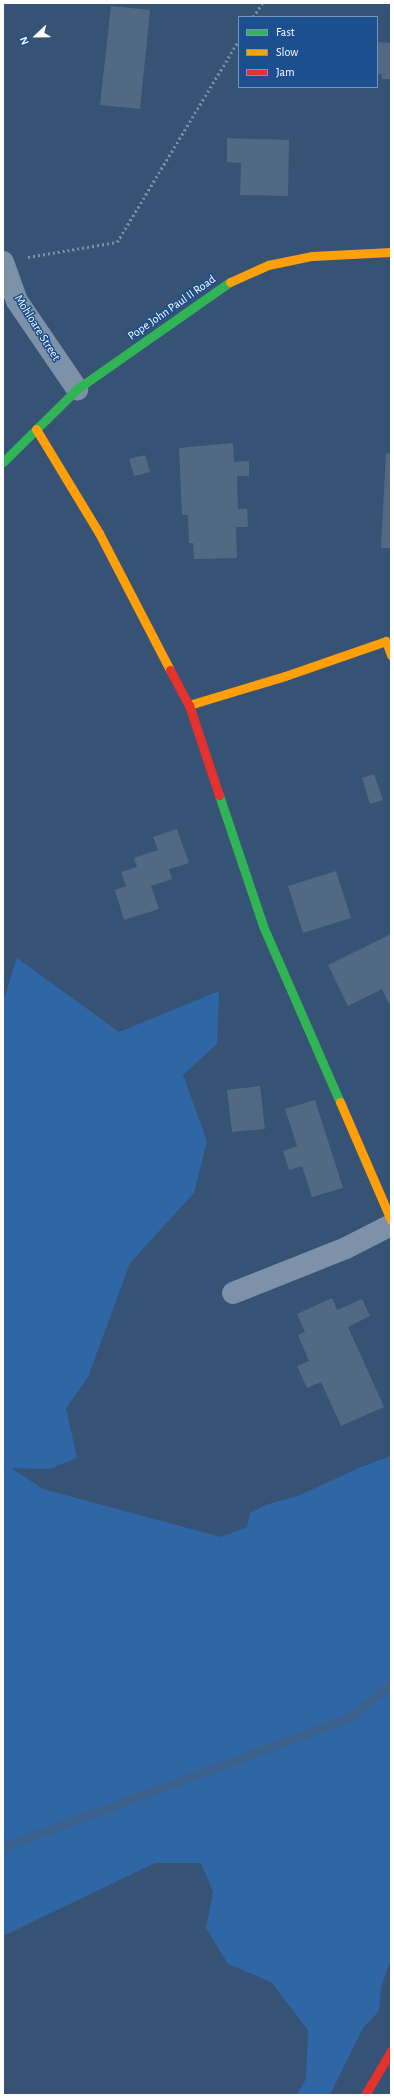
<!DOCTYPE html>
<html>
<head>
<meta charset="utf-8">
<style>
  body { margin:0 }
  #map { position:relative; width:394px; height:2098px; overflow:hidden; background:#365274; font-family:"Alegreya Sans",sans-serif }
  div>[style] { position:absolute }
  .green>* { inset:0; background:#2f66a5 }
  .stream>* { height:9px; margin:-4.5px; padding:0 4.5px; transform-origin:4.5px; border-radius:4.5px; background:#3b618d }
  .building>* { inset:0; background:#526984 }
  .path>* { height:2.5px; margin-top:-1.25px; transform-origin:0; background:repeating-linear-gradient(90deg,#7d92a8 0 2px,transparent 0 5px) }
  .street>* { height:22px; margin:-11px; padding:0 11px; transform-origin:11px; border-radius:11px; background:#7d92a8 }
  .fast>* { height:9px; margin:-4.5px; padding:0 4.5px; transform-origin:4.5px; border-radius:4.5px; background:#30b455 }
  .slow>* { height:9px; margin:-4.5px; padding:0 4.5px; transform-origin:4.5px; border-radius:4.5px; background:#ff9f0a }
  .jam>* { height:9px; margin:-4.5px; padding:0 4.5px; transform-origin:4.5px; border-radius:4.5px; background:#e5322d }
  span { translate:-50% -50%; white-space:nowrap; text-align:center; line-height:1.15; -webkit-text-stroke:3px #1b4f8f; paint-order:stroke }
  .street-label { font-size:12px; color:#fff }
  .frame { position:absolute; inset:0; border:4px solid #fff; pointer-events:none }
  .legend { position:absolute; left:238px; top:16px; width:140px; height:72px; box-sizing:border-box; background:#1b4f8f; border:1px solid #7695bc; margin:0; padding:5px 7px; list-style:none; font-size:12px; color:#fff }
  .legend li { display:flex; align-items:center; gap:8px; height:20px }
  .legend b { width:20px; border:1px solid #7695bc }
  .north { position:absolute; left:16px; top:16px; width:40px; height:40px; -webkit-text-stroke:3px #1b4f8f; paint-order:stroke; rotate:248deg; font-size:11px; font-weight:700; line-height:16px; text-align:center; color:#fff }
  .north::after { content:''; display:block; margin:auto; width:14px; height:18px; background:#fff; clip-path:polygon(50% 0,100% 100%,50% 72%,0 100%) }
</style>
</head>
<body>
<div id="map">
  <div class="green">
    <div style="clip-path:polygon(17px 958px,119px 1032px,219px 991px,217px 1044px,183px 1075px,207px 1141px,194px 1193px,130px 1263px,88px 1377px,66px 1408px,77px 1458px,49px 1469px,11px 1468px,43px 1489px,221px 1537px,247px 1527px,250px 1513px,268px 1504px,298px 1496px,361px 1467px,391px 1456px,391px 1959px,381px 1987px,379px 2011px,363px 2028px,330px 2095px,297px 2095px,306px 2079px,308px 2030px,271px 1982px,228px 1964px,206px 1928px,213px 1892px,201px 1863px,155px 1863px,3px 1936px,3px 1002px)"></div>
  </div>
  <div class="stream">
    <div style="left:3px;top:1847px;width:371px;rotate:-20.5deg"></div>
    <div style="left:350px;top:1717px;width:53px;rotate:-39.7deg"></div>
  </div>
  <div class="building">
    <div style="clip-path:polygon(111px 6px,150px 10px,140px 109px,100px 105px)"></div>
    <div style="clip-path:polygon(377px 42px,391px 43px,391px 79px,382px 79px,382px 74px,377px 74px)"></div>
    <div style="clip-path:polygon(227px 138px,289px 140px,288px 196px,240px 195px,241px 163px,227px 162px)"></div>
    <div style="clip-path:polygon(233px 443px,234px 462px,249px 461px,249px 476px,237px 476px,238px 509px,247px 509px,248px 527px,236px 527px,237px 558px,194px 559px,193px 543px,189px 543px,188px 515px,182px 515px,179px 448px)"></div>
    <div style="clip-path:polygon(386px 453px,391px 454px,391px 548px,381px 548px)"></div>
    <div style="clip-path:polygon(145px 455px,150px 472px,134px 476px,129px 459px)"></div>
    <div style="clip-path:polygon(374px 774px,383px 800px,370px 804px,362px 778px)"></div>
    <div style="clip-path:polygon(177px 829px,189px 863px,169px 869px,172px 879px,151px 886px,159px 909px,124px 920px,115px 890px,126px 886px,121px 872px,137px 867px,134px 858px,158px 850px,153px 837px)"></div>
    <div style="clip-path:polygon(336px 871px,351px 918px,303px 933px,288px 886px)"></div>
    <div style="clip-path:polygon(391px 934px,391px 1003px,389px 1004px,382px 989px,348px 1006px,328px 965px)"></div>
    <div style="clip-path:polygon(260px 1086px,265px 1129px,232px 1132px,227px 1090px)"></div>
    <div style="clip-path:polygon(315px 1100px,343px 1188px,312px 1197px,302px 1166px,289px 1170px,283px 1151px,297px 1146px,285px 1109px)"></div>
    <div style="clip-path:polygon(332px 1298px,337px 1310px,362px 1299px,370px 1316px,348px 1327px,384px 1407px,341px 1426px,321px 1382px,307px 1388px,297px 1366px,309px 1361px,298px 1335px,305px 1332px,297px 1314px)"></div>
  </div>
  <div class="path">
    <div style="left:253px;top:17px;width:17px;rotate:-57deg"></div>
    <div style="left:28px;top:257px;width:90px;rotate:-9.6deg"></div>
    <div style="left:117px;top:242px;width:236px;rotate:-58.9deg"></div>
  </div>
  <div class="street">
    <div style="left:3px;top:262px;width:41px;rotate:70.3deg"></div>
    <div style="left:17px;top:301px;width:107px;rotate:55.7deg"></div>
    <div style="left:233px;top:1293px;width:122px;rotate:-21.7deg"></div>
    <div style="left:346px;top:1248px;width:51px;rotate:-27.1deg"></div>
  </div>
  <div class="fast">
    <div style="left:3px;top:462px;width:104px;rotate:-44.6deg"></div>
    <div style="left:77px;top:389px;width:187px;rotate:-35deg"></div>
    <div style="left:219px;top:795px;width:138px;rotate:71.4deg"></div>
    <div style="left:263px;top:926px;width:192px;rotate:66.4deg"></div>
  </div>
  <div class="slow">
    <div style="left:230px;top:282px;width:42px;rotate:-24.1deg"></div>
    <div style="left:268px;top:265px;width:45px;rotate:-11.6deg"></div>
    <div style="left:312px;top:256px;width:79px;rotate:-2.9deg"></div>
    <div style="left:36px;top:429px;width:122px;rotate:58.8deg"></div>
    <div style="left:99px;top:533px;width:154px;rotate:62.6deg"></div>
    <div style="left:189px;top:705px;width:100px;rotate:-16.8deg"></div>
    <div style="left:285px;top:676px;width:107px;rotate:-19.1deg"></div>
    <div style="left:386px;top:641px;width:15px;rotate:70deg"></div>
    <div style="left:340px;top:1102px;width:129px;rotate:66.6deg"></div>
  </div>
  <div class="jam">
    <div style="left:170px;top:670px;width:40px;rotate:62deg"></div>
    <div style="left:189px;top:705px;width:95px;rotate:71.6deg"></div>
    <div style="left:365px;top:2095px;width:51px;rotate:-59.4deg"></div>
  </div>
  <div class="street-label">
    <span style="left:172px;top:308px;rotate:-35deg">Pope John Paul II Road</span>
    <span style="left:37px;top:328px;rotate:58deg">Mohloare Street</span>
  </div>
  <div class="frame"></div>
  <ul class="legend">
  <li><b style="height:5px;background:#30b455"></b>Fast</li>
  <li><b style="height:5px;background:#ff9f0a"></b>Slow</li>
  <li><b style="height:5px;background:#e5322d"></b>Jam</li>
  </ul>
  <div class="north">N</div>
</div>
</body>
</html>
